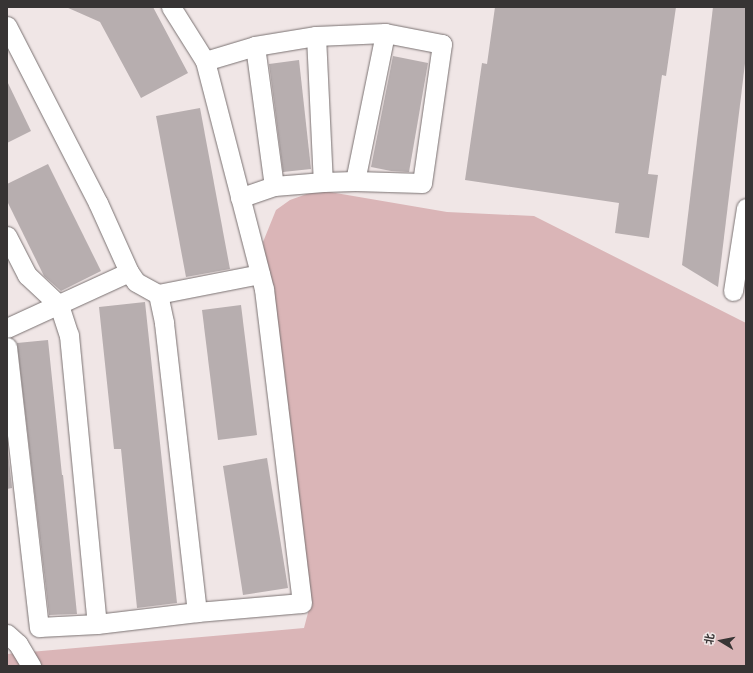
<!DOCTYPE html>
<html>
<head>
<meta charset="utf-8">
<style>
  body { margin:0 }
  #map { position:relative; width:753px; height:673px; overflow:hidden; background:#f0e6e6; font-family:"Asap Condensed","Noto Sans SC",sans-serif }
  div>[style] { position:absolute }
  .green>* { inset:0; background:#dab5b7 }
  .building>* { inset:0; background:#b7aeaf }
  .roads { filter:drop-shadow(0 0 1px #7a7272) drop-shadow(0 0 1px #7a7272) }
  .street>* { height:19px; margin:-9.5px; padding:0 9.5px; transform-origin:9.5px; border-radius:9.5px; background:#fff }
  span { translate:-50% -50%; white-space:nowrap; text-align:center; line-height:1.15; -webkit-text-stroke:3px #f0e6e6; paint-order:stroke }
  .frame { position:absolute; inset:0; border:8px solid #373434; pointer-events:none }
  .north { position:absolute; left:701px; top:621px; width:40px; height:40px; -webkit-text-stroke:3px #f0e6e6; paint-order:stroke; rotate:280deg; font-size:11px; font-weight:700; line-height:16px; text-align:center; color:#373434 }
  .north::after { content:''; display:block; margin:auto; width:14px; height:18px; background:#373434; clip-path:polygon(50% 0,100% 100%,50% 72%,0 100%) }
</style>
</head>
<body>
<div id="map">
  <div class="green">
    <div style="clip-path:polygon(318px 190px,447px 212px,534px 216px,746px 323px,746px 666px,7px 666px,7px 654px,304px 628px,309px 609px,263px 242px,276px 210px,290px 200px)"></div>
  </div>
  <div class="building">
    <div style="clip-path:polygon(66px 7px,153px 7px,188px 73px,141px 98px,100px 22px)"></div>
    <div style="clip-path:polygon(495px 7px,676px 7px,666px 76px,662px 75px,648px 174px,658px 175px,649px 238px,615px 233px,619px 203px,465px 180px,482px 63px,487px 64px)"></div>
    <div style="clip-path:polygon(713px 7px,746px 7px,746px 55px,718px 287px,682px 265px)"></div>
    <div style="clip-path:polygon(393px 56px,428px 63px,409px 172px,391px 171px,371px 167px)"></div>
    <div style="clip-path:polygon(299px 60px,311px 169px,283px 172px,269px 64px)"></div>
    <div style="clip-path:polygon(7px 81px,31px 131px,7px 143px)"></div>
    <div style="clip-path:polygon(200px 108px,230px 269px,186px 277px,156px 116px)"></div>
    <div style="clip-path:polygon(48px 164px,101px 271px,61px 291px,44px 276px,7px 201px,7px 184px)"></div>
    <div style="clip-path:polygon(145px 302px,177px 603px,137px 608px,121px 449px,114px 449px,99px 307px)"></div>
    <div style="clip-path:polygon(241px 305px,257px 435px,218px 440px,202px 310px)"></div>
    <div style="clip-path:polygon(48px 340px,62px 475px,63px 475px,77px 614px,49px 615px,17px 343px)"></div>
    <div style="clip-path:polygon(7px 444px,12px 488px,7px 489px)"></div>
    <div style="clip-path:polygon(267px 458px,288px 588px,243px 595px,223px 466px)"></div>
  </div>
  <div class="roads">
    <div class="street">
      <div style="left:7px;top:26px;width:199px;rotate:62.8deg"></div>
      <div style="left:98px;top:203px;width:76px;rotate:65.8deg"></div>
      <div style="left:129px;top:272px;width:12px;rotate:55deg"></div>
      <div style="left:136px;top:282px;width:25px;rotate:29deg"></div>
      <div style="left:158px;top:294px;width:30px;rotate:78deg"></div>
      <div style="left:164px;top:323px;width:291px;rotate:83.5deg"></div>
      <div style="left:316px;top:36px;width:146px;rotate:87.3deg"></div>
      <div style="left:255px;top:46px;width:141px;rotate:82.3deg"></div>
      <div style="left:205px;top:61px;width:52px;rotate:-16.7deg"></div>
      <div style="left:255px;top:46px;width:62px;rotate:-9.3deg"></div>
      <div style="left:316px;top:36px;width:69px;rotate:-2.5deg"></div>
      <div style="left:385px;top:33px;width:58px;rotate:10.9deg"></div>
      <div style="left:442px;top:44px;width:140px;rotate:98.2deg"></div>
      <div style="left:422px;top:183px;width:67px;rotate:-178.3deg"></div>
      <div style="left:355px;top:181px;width:32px;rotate:178deg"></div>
      <div style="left:323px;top:182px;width:49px;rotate:175.3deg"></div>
      <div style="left:274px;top:186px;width:36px;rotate:161deg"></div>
      <div style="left:355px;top:181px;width:151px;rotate:-78.5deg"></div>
      <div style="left:7px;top:236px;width:44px;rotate:62.9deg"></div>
      <div style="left:27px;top:275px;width:44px;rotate:43.2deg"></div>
      <div style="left:59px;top:305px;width:32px;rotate:72deg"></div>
      <div style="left:69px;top:335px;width:290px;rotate:84.5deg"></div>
      <div style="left:733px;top:291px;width:84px;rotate:-81.1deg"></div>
      <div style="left:158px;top:294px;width:104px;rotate:-11.1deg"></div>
      <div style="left:7px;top:328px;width:134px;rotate:-24.7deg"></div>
      <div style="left:7px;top:347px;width:282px;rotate:83.5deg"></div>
      <div style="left:39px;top:627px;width:58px;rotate:-3deg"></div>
      <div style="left:97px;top:624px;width:101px;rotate:-6.8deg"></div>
      <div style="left:197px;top:612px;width:105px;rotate:-4.9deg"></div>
      <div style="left:302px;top:603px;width:316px;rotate:-96.9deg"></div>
      <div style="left:264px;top:289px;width:236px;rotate:-104.5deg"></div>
      <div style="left:205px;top:61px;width:64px;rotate:-122.2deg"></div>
      <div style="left:7px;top:634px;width:15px;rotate:42deg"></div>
      <div style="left:18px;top:644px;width:26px;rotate:59deg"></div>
    </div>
  </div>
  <div class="frame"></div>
  <div class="north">北</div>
</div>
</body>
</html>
